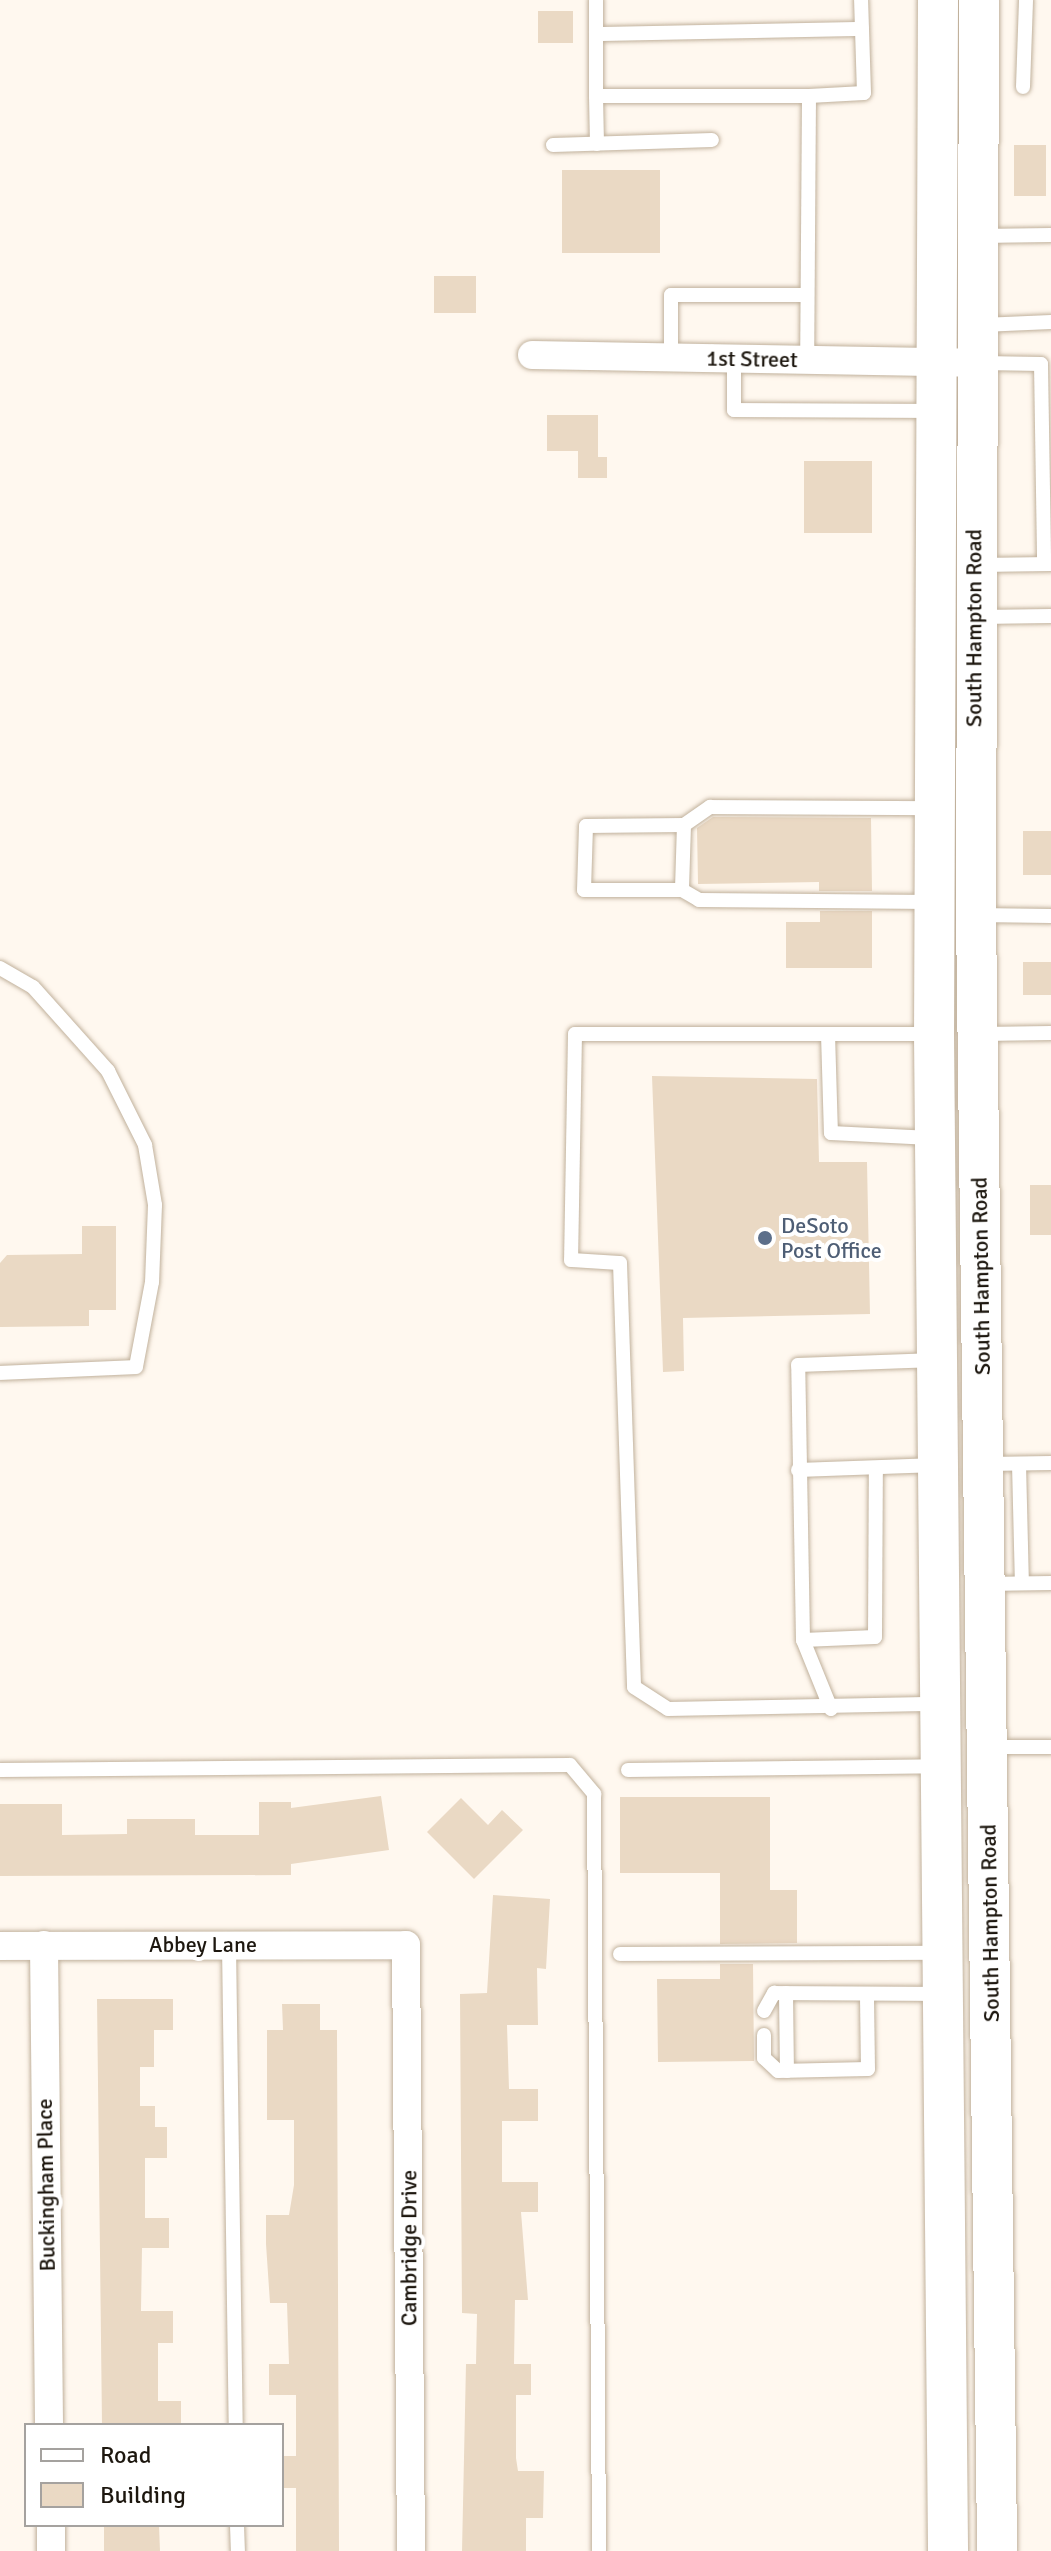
<!DOCTYPE html>
<html>
<head>
<meta charset="utf-8">
<style>
  body { margin:0 }
  #map { position:relative; width:1051px; height:2551px; overflow:hidden; background:#fff8ef; font-family:Signika,sans-serif }
  div>[style] { position:absolute }
  .building>* { inset:0; background:#ead9c4 }
  .roads { filter:drop-shadow(0 0 2px #c1b19c) drop-shadow(0 0 2px #c1b19c) }
  .service>* { height:14px; margin:-7px; padding:0 7px; transform-origin:7px; border-radius:7px; background:#fff }
  .minor>* { height:28px; margin:-14px; padding:0 14px; transform-origin:14px; border-radius:14px; background:#fff }
  .secondary>* { height:40px; margin:-20px; padding:0 20px; transform-origin:20px; border-radius:20px; background:#fff }
  .dots>* { width:22px; height:22px; translate:-50% -50%; box-sizing:border-box; border:4px solid #fff; border-radius:50% }
  span { translate:-50% -50%; white-space:nowrap; text-align:center; line-height:1.15; -webkit-text-stroke:8px #fff; paint-order:stroke }
  .street-label { font-size:22px; color:#1d170f }
  .service-label { font-size:22px; color:#4e5e75 }
  .left { translate:0 -50%; text-align:left }
  .legend { position:absolute; left:24px; top:2423px; width:260px; height:104px; box-sizing:border-box; background:#fff; border:2px solid #a5a29f; margin:0; padding:10px 14px; list-style:none; font-size:24px; color:#1d170f }
  .legend li { display:flex; align-items:center; gap:16px; height:40px }
  .legend b { width:40px; border:2px solid #a5a29f }
</style>
</head>
<body>
<div id="map">
  <div class="building">
    <div style="clip-path:polygon(538px 11px,573px 11px,573px 43px,538px 43px)"></div>
    <div style="clip-path:polygon(1014px 145px,1046px 145px,1046px 196px,1014px 196px)"></div>
    <div style="clip-path:polygon(562px 170px,660px 170px,660px 253px,562px 253px)"></div>
    <div style="clip-path:polygon(434px 276px,476px 276px,476px 313px,434px 313px)"></div>
    <div style="clip-path:polygon(547px 415px,598px 415px,598px 457px,607px 457px,607px 478px,578px 478px,578px 451px,547px 451px)"></div>
    <div style="clip-path:polygon(804px 461px,872px 461px,872px 533px,804px 533px)"></div>
    <div style="clip-path:polygon(713px 817px,871px 818px,872px 891px,819px 891px,819px 882px,698px 884px,697px 828px)"></div>
    <div style="clip-path:polygon(1023px 831px,1051px 831px,1051px 875px,1023px 875px)"></div>
    <div style="clip-path:polygon(820px 911px,872px 911px,872px 968px,786px 968px,786px 922px,820px 922px)"></div>
    <div style="clip-path:polygon(1023px 962px,1051px 962px,1051px 995px,1023px 995px)"></div>
    <div style="clip-path:polygon(652px 1076px,817px 1079px,819px 1162px,867px 1162px,870px 1314px,683px 1318px,684px 1371px,663px 1372px)"></div>
    <div style="clip-path:polygon(1030px 1185px,1051px 1185px,1051px 1235px,1030px 1235px)"></div>
    <div style="clip-path:polygon(82px 1226px,116px 1226px,116px 1310px,89px 1310px,89px 1326px,0 1327px,0 1263px,7px 1255px,82px 1254px)"></div>
    <div style="clip-path:polygon(381px 1796px,389px 1850px,291px 1864px,291px 1875px,0 1876px,0 1804px,62px 1804px,62px 1835px,127px 1834px,127px 1819px,195px 1819px,195px 1835px,259px 1835px,259px 1802px,291px 1802px,291px 1808px)"></div>
    <div style="clip-path:polygon(620px 1797px,770px 1797px,770px 1890px,797px 1890px,797px 1943px,720px 1944px,720px 1873px,620px 1873px)"></div>
    <div style="clip-path:polygon(461px 1798px,488px 1825px,502px 1810px,523px 1830px,474px 1879px,427px 1832px)"></div>
    <div style="clip-path:polygon(493px 1895px,550px 1899px,546px 1969px,537px 1968px,538px 2025px,507px 2025px,509px 2089px,538px 2089px,538px 2121px,502px 2121px,502px 2182px,538px 2182px,538px 2212px,521px 2212px,528px 2300px,515px 2300px,514px 2364px,531px 2364px,531px 2395px,516px 2395px,516px 2458px,518px 2471px,544px 2471px,543px 2518px,526px 2518px,526px 2551px,462px 2551px,466px 2364px,476px 2364px,477px 2314px,462px 2313px,460px 1994px,487px 1993px)"></div>
    <div style="clip-path:polygon(720px 1964px,753px 1964px,754px 2061px,658px 2062px,657px 1979px,720px 1979px)"></div>
    <div style="clip-path:polygon(97px 1999px,173px 1999px,173px 2030px,154px 2030px,154px 2067px,140px 2067px,140px 2106px,155px 2106px,155px 2127px,167px 2127px,167px 2158px,145px 2158px,145px 2218px,169px 2218px,169px 2248px,142px 2248px,141px 2311px,173px 2311px,173px 2343px,158px 2343px,158px 2401px,181px 2401px,181px 2425px,102px 2425px)"></div>
    <div style="clip-path:polygon(282px 2004px,320px 2004px,320px 2030px,337px 2030px,339px 2551px,296px 2551px,296px 2488px,282px 2488px,282px 2456px,296px 2456px,296px 2395px,269px 2395px,269px 2364px,289px 2364px,287px 2303px,270px 2303px,266px 2244px,266px 2215px,289px 2215px,294px 2185px,294px 2120px,267px 2120px,267px 2030px,283px 2030px)"></div>
    <div style="clip-path:polygon(104px 2525px,159px 2525px,160px 2551px,104px 2551px)"></div>
  </div>
  <div class="roads">
    <div class="service">
      <div style="left:596px;top:0;width:96px;rotate:90deg"></div>
      <div style="left:596px;top:96px;width:213px"></div>
      <div style="left:809px;top:96px;width:264px;rotate:90.4deg"></div>
      <div style="left:596px;top:34px;width:266px;rotate:-1.1deg"></div>
      <div style="left:1023px;top:87px;width:87px;rotate:-88deg"></div>
      <div style="left:596px;top:96px;width:48px;rotate:88.8deg"></div>
      <div style="left:809px;top:96px;width:55px;rotate:-3.1deg"></div>
      <div style="left:864px;top:93px;width:93px;rotate:-91.8deg"></div>
      <div style="left:553px;top:145px;width:159px;rotate:-1.8deg"></div>
      <div style="left:979px;top:236px;width:72px;rotate:-0.8deg"></div>
      <div style="left:982px;top:325px;width:69px;rotate:-2.5deg"></div>
      <div style="left:671px;top:358px;width:63px;rotate:-90deg"></div>
      <div style="left:671px;top:295px;width:136px"></div>
      <div style="left:734px;top:359px;width:51px;rotate:90deg"></div>
      <div style="left:734px;top:410px;width:200px;rotate:0.3deg"></div>
      <div style="left:982px;top:363px;width:59px;rotate:1deg"></div>
      <div style="left:1041px;top:364px;width:200px;rotate:89.1deg"></div>
      <div style="left:978px;top:565px;width:73px;rotate:-0.8deg"></div>
      <div style="left:979px;top:617px;width:72px;rotate:-0.8deg"></div>
      <div style="left:684px;top:825px;width:65px;rotate:91.8deg"></div>
      <div style="left:682px;top:890px;width:98px;rotate:180deg"></div>
      <div style="left:584px;top:890px;width:64px;rotate:-88.2deg"></div>
      <div style="left:586px;top:826px;width:98px;rotate:-0.6deg"></div>
      <div style="left:684px;top:825px;width:32px;rotate:-35deg"></div>
      <div style="left:710px;top:807px;width:224px;rotate:0.3deg"></div>
      <div style="left:682px;top:890px;width:20px;rotate:30deg"></div>
      <div style="left:699px;top:900px;width:232px;rotate:0.5deg"></div>
      <div style="left:977px;top:915px;width:74px;rotate:0.8deg"></div>
      <div style="left:0;top:968px;width:38px;rotate:30deg"></div>
      <div style="left:33px;top:987px;width:113px;rotate:48.2deg"></div>
      <div style="left:108px;top:1071px;width:83px;rotate:63.4deg"></div>
      <div style="left:145px;top:1145px;width:61px;rotate:80.5deg"></div>
      <div style="left:155px;top:1205px;width:77px;rotate:92.2deg"></div>
      <div style="left:152px;top:1282px;width:86px;rotate:100.7deg"></div>
      <div style="left:136px;top:1367px;width:136px;rotate:177.5deg"></div>
      <div style="left:828px;top:1034px;width:99px;rotate:88.3deg"></div>
      <div style="left:831px;top:1133px;width:100px;rotate:2.9deg"></div>
      <div style="left:930px;top:1034px;width:355px;rotate:180deg"></div>
      <div style="left:575px;top:1034px;width:226px;rotate:91deg"></div>
      <div style="left:571px;top:1260px;width:49px;rotate:3.5deg"></div>
      <div style="left:620px;top:1263px;width:424px;rotate:88.1deg"></div>
      <div style="left:634px;top:1687px;width:40px;rotate:32.9deg"></div>
      <div style="left:668px;top:1709px;width:271px;rotate:-1.1deg"></div>
      <div style="left:982px;top:1034px;width:69px;rotate:-0.8deg"></div>
      <div style="left:987px;top:1464px;width:64px;rotate:-0.9deg"></div>
      <div style="left:1019px;top:1464px;width:119px;rotate:88.6deg"></div>
      <div style="left:798px;top:1470px;width:139px;rotate:-2.1deg"></div>
      <div style="left:985px;top:1584px;width:66px;rotate:-0.9deg"></div>
      <div style="left:803px;top:1640px;width:72px;rotate:-2.4deg"></div>
      <div style="left:875px;top:1637px;width:169px;rotate:-89.7deg"></div>
      <div style="left:831px;top:1709px;width:74px;rotate:-112.1deg"></div>
      <div style="left:803px;top:1640px;width:275px;rotate:-91deg"></div>
      <div style="left:798px;top:1365px;width:138px;rotate:-2.1deg"></div>
      <div style="left:988px;top:1747px;width:63px"></div>
      <div style="left:0;top:1770px;width:570px;rotate:-0.5deg"></div>
      <div style="left:570px;top:1765px;width:38px;rotate:50deg"></div>
      <div style="left:594px;top:1794px;width:757px;rotate:89.62deg"></div>
      <div style="left:628px;top:1770px;width:311px;rotate:-0.7deg"></div>
      <div style="left:229px;top:1945px;width:480px;rotate:89.2deg"></div>
      <div style="left:620px;top:1954px;width:321px;rotate:-0.2deg"></div>
      <div style="left:786px;top:1993px;width:78px;rotate:89.3deg"></div>
      <div style="left:764px;top:2011px;width:21px;rotate:-61deg"></div>
      <div style="left:774px;top:1993px;width:167px;rotate:0.3deg"></div>
      <div style="left:764px;top:2035px;width:23px;rotate:90deg"></div>
      <div style="left:764px;top:2058px;width:19px;rotate:43deg"></div>
      <div style="left:778px;top:2071px;width:90px;rotate:-1.3deg"></div>
      <div style="left:868px;top:2069px;width:75px;rotate:-90.8deg"></div>
      <div style="left:237px;top:2525px;width:26px;rotate:88deg"></div>
    </div>
    <div class="minor">
      <div style="left:532px;top:355px;width:441px;rotate:1deg"></div>
      <div style="left:44px;top:1945px;width:480px;rotate:89.4deg"></div>
      <div style="left:0;top:1946px;width:406px;rotate:-0.1deg"></div>
      <div style="left:406px;top:1945px;width:606px;rotate:89.53deg"></div>
      <div style="left:51px;top:2525px;width:26px;rotate:90deg"></div>
    </div>
    <div class="secondary">
      <div style="left:938px;top:0;width:1034px;rotate:90.22deg"></div>
      <div style="left:934px;top:1034px;width:1517px;rotate:89.47deg"></div>
      <div style="left:979px;top:0;width:915px;rotate:90.19deg"></div>
      <div style="left:976px;top:915px;width:1636px;rotate:89.26deg"></div>
    </div>
  </div>
  <div class="dots">
    <div style="left:765px;top:1238px;background:#5c6f8a"></div>
  </div>
  <div class="street-label">
    <span style="left:752px;top:359px;rotate:1deg">1st Street</span>
    <span style="left:974px;top:628px;rotate:-90deg">South Hampton Road</span>
    <span style="left:981px;top:1276px;rotate:-91deg">South Hampton Road</span>
    <span style="left:990px;top:1923px;rotate:-91deg">South Hampton Road</span>
    <span style="left:203px;top:1945px">Abbey Lane</span>
    <span style="left:46px;top:2185px;rotate:-91deg">Buckingham Place</span>
    <span style="left:409px;top:2248px;rotate:-90deg">Cambridge Drive</span>
  </div>
  <div class="service-label">
    <span class="left" style="left:781px;top:1238px">DeSoto<br>Post Office</span>
  </div>
  <ul class="legend">
  <li><b style="height:10px;background:#fff"></b>Road</li>
  <li><b style="height:22px;background:#ead9c4"></b>Building</li>
  </ul>
</div>
</body>
</html>
